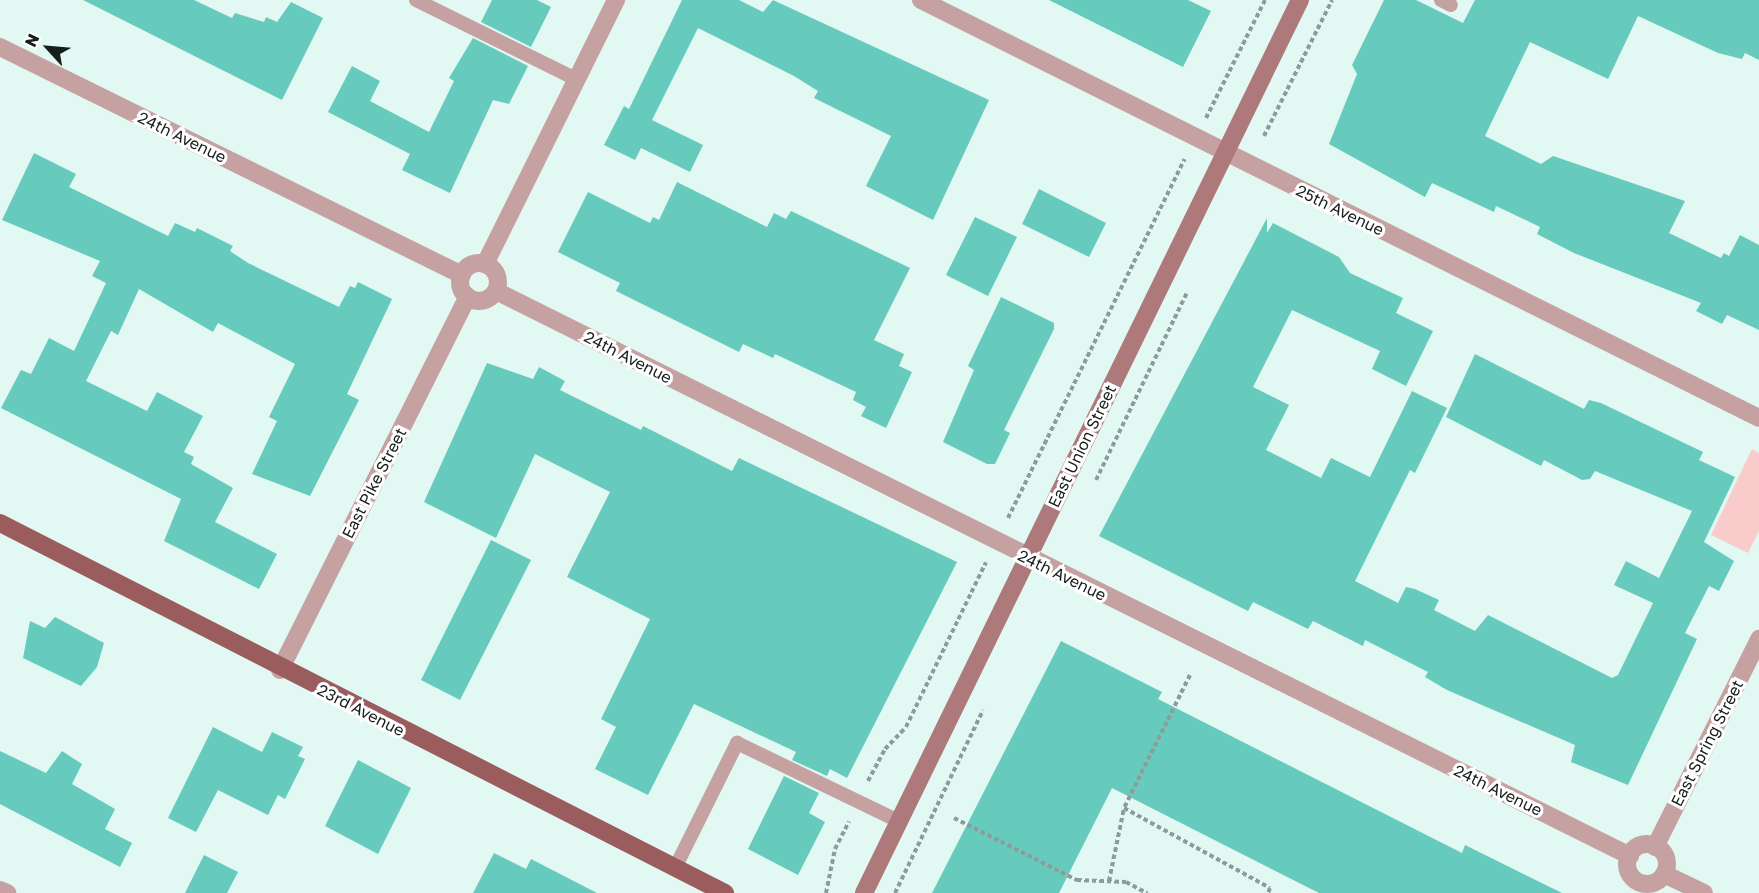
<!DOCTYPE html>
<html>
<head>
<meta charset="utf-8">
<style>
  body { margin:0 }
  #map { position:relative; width:1759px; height:893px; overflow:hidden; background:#e2f8f3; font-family:"Golos Text",sans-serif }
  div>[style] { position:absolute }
  .green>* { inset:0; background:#f9cbcb }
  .building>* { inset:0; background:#66cbbc }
  .path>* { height:4px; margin-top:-2px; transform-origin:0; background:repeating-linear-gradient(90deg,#8d9c99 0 4.5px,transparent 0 7.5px) }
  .lane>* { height:14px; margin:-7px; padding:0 7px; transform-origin:7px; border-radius:7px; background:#c6a1a1 }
  .street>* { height:18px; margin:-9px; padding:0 9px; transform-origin:9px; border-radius:9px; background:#c6a1a1 }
  .street>.ring { margin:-9px; padding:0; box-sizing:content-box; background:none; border:18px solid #c6a1a1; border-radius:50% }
  .secondary>* { height:18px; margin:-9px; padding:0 9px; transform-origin:9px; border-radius:9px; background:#ae797a }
  .primary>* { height:18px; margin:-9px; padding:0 9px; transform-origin:9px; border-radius:9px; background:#9b5c5e }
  span { translate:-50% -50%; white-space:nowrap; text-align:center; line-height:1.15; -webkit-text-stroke:6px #fff; paint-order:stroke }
  .street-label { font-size:16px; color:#171e1d }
  .north { position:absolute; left:18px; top:18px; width:60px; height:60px; -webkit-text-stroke:4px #fff; paint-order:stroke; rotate:296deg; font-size:16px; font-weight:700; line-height:24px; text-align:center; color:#171e1d }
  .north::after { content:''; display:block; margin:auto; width:21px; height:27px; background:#171e1d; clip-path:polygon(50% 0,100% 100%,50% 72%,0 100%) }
</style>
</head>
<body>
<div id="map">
  <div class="green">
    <div style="clip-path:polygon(1752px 449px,1759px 453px,1759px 531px,1748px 553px,1711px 535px)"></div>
  </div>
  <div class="building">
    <div style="clip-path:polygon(83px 0,194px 0,232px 18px,235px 13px,264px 22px,266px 17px,277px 22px,291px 2px,323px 18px,282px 100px)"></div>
    <div style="clip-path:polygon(492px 0,537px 0,551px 7px,531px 47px,481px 22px)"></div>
    <div style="clip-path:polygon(682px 0,739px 0,763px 12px,773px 0,989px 100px,933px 220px,866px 186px,891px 136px,814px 98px,818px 91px,794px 76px,698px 28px,652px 120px,703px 145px,690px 172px,641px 148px,635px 160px,604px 145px,624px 106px,629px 109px)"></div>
    <div style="clip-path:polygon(1049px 0,1188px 0,1211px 11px,1183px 67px)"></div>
    <div style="clip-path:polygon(1384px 0,1416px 0,1463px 23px,1475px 0,1759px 0,1759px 60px,1745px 53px,1742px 59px,1718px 53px,1638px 16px,1608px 79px,1530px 42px,1485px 136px,1541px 164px,1553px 156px,1685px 201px,1669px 233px,1721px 258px,1724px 253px,1729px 256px,1740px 235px,1759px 245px,1759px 330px,1727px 315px,1722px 324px,1696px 311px,1701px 303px,1574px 253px,1537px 234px,1540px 227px,1496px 206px,1494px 212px,1432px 183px,1425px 197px,1329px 144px,1357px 74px,1352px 65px)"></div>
    <div style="clip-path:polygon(473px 38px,528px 66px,509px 104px,493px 100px,450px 193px,402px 170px,410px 154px,328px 112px,352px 66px,380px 81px,370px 101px,429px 132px,454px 81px,449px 78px)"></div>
    <div style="clip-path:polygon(34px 153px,76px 174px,69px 187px,168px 236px,175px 223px,195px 232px,197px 228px,233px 246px,230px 251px,248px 263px,339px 307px,350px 286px,355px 288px,358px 282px,392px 299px,347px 394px,359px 400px,310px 496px,252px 474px,277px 421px,269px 417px,295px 364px,218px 323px,213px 332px,139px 289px,118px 335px,111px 331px,86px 381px,147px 411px,157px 392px,203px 416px,184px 452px,194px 457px,191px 464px,233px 488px,215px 522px,277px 554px,259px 589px,164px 541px,181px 499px,1px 408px,21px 370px,31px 374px,49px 338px,74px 351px,106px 283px,92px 276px,100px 261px,2px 220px)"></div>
    <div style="clip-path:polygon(677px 182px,767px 227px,774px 213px,786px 219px,791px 211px,910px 268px,874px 340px,904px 354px,899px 366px,912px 372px,886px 428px,861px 416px,866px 407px,853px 400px,856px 392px,775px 354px,773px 358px,743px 344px,739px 352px,616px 291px,620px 283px,558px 252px,588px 192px,650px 223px,653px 217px,659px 220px)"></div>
    <div style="clip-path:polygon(1039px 189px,1106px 223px,1089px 257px,1022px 224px)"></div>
    <div style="clip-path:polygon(975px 217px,1017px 237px,988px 296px,946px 275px)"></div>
    <div style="clip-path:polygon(1267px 218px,1267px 233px,1273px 223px,1339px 257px,1350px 273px,1403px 298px,1396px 313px,1433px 331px,1406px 386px,1372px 369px,1380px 351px,1292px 310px,1253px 387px,1289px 405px,1266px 450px,1321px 478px,1331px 458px,1370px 477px,1412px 391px,1447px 408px,1415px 473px,1410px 470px,1355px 581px,1398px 603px,1406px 587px,1415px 589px,1439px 600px,1434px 610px,1475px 631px,1488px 615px,1612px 678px,1618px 675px,1653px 603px,1614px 585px,1626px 561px,1659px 578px,1692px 511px,1595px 471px,1590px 479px,1582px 480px,1544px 460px,1541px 466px,1446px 417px,1475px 354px,1584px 409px,1589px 400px,1601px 403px,1703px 452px,1699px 460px,1735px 477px,1704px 542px,1734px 561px,1719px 591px,1709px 586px,1685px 633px,1697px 639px,1628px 785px,1571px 762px,1575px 745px,1447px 690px,1425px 677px,1428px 672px,1365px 640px,1363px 646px,1313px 621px,1308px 629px,1253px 602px,1248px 611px,1099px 536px)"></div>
    <div style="clip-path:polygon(1001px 297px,1054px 323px,1054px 329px,1004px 430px,1010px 433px,995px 464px,987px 464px,943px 442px,974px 370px,968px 366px)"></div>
    <div style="clip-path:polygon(487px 363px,533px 379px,539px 367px,565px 381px,560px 390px,641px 430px,643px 426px,732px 471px,739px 458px,957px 562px,847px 778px,830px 769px,827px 776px,792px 760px,796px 752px,694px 704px,648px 795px,595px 769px,616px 727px,601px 719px,650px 619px,567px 577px,610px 492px,535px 454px,496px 538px,424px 502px)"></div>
    <div style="clip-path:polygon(491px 540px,531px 560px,460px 700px,421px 680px)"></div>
    <div style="clip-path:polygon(55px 617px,104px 643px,97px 667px,81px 686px,23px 658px,30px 621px,45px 628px)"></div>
    <div style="clip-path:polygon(1061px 641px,1162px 692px,1158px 699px,1462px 853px,1465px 845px,1562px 893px,1319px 893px,1112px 788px,1059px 893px,932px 893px)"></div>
    <div style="clip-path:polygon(213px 727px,262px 752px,272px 732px,303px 747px,298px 756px,305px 759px,285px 799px,278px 795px,268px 815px,218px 790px,196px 832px,168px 818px)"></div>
    <div style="clip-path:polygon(0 751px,46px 773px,62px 751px,82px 764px,72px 784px,115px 809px,105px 829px,132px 843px,120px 867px,0 804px)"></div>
    <div style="clip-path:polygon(358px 760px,411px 788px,378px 854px,325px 826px)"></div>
    <div style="clip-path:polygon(784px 776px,819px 793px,809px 813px,825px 822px,798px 875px,748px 849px)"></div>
    <div style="clip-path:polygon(494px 853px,526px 869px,531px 859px,597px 893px,473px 893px)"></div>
    <div style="clip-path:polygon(204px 855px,238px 872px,227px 893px,185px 893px)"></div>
  </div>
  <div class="path">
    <div style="left:1206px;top:118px;width:132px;rotate:-63.4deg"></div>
    <div style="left:1264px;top:136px;width:152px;rotate:-63.4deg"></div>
    <div style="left:1096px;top:480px;width:208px;rotate:-64.1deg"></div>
    <div style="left:1008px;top:518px;width:400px;rotate:-63.8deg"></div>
    <div style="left:1190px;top:675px;width:148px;rotate:116.4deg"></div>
    <div style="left:1124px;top:808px;width:166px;rotate:28.7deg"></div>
    <div style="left:1270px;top:888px;width:5px;rotate:112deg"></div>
    <div style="left:868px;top:781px;width:36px;rotate:-62deg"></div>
    <div style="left:885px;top:749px;width:30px;rotate:-46deg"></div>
    <div style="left:906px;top:727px;width:183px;rotate:-64.1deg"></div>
    <div style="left:954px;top:818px;width:138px;rotate:26.8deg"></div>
    <div style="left:1077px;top:880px;width:49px;rotate:2.3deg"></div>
    <div style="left:1126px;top:882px;width:24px;rotate:28deg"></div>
    <div style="left:1109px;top:881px;width:75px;rotate:-78.4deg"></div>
    <div style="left:826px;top:893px;width:45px;rotate:-78.4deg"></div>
    <div style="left:835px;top:849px;width:31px;rotate:-63deg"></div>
    <div style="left:895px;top:893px;width:203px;rotate:-64.3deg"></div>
  </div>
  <div class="lane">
    <div style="left:416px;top:0;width:178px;rotate:26.3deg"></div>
    <div style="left:1441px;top:0;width:11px;rotate:27deg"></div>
    <div style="left:675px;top:868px;width:140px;rotate:-63.6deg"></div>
    <div style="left:737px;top:743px;width:179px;rotate:25.8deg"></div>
  </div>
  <div class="street">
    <div style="left:921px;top:0;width:936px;rotate:26.51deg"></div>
    <div style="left:0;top:47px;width:515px;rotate:26.27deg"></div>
    <div class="ring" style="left:460px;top:263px;width:20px;height:20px"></div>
    <div style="left:485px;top:264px;width:295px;rotate:-63.6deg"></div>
    <div style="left:496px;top:291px;width:1267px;rotate:26.48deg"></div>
    <div style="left:280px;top:670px;width:418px;rotate:-63.3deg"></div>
    <div class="ring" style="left:1627px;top:844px;width:22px;height:22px"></div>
    <div style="left:1655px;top:847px;width:233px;rotate:-63.4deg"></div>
    <div style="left:1664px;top:874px;width:44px;rotate:25.4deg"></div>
    <div style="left:0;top:890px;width:8px;rotate:23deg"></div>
  </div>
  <div class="secondary">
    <div style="left:864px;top:893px;width:994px;rotate:-63.98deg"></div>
  </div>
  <div class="primary">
    <div style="left:0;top:523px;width:814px;rotate:27.04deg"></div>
  </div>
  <div class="street-label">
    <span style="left:182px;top:137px;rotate:26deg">24th Avenue</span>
    <span style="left:1340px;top:210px;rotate:26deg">25th Avenue</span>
    <span style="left:628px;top:357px;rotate:27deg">24th Avenue</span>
    <span style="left:1082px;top:446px;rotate:-64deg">East Union Street</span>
    <span style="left:374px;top:483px;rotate:-63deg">East Pike Street</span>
    <span style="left:1062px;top:575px;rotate:26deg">24th Avenue</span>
    <span style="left:361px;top:710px;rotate:27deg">23rd Avenue</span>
    <span style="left:1707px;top:743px;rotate:-63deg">East Spring Street</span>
    <span style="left:1498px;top:790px;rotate:26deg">24th Avenue</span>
  </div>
  <div class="north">N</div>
</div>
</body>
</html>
